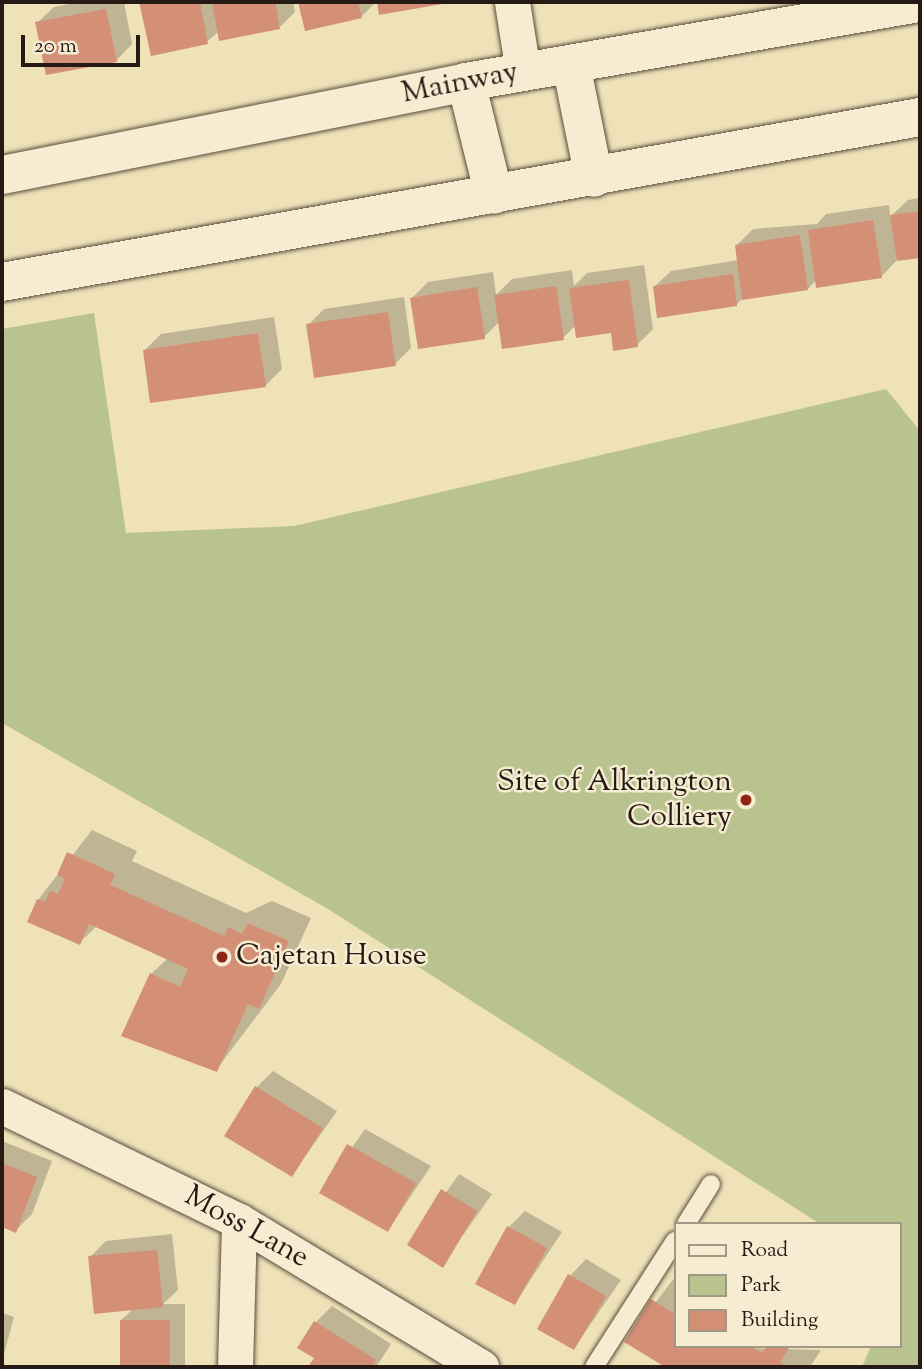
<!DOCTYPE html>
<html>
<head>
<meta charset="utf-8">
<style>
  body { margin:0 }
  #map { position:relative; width:922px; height:1369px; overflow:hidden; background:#efe2b9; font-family:"Sorts Mill Goudy",serif }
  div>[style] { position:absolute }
  .green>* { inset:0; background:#b8c390 }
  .shadow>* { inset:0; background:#0003 }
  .building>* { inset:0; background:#d48f77 }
  .roads { filter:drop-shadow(0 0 2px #584c3e) drop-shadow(0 0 2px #584c3e) }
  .lane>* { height:18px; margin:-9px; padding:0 9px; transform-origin:9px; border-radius:9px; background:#f5ecd2 }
  .street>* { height:35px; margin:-17.5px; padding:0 17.5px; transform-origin:17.5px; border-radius:17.5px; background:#f5ecd2 }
  .secondary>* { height:38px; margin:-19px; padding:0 19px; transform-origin:19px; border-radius:19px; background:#f5ecd2 }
  .dots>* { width:19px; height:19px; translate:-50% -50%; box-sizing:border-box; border:4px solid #f5ecd2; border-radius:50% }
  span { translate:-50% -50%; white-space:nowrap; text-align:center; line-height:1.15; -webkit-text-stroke:5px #f5ecd2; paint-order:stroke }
  .street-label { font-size:30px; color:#261a15 }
  .poi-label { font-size:30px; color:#261a15 }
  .right { translate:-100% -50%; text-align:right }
  .left { translate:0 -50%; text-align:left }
  .frame { position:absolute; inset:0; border:4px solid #261a15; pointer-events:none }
  .legend { position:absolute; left:674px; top:1222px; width:228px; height:126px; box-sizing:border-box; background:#f5ecd2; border:2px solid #a29886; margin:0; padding:9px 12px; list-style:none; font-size:21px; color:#261a15 }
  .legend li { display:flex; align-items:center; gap:14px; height:35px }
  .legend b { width:35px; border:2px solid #a29886 }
  .scale { position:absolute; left:21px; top:35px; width:119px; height:32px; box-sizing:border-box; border:4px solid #261a15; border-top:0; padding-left:9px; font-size:21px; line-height:24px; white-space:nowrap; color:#261a15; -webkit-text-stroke:5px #f5ecd2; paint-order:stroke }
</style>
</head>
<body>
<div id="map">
  <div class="green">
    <div style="clip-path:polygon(94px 313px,126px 533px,294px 526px,886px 389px,920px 431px,920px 1367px,862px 1367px,871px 1346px,899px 1346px,899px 1224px,820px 1224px,328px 909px,2px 723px,2px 329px)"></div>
  </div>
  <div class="shadow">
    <div style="clip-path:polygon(80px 2px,124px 2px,132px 44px,116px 61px,37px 23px,54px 7px)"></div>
    <div style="clip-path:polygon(141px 2px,293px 2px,295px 12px,279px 28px,219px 31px,207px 42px,152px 54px)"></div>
    <div style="clip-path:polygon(300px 2px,376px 2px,361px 17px,306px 29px)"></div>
    <div style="clip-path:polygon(920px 198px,920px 256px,898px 259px,881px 277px,817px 279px,808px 289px,743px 298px,736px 305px,654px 287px,671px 271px,739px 260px,737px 245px,753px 229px,817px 224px,826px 214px,889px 205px,890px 217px,908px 200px)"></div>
    <div style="clip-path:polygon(644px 265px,653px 329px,637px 345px,612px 331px,576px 325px,563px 338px,500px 321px,484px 337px,412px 298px,428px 282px,493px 272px,496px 295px,512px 279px,572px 270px,574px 286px,587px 273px)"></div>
    <div style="clip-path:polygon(404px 297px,411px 348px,395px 364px,308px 325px,324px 309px)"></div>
    <div style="clip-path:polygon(274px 317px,282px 369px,266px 385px,145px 350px,161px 334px)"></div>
    <div style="clip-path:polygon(92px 830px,137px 851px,132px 861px,246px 913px,272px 901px,311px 918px,281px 984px,216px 1070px,151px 974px,168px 958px,97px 926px,79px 943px,38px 900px)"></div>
    <div style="clip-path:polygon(273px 1071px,337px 1111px,292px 1175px,257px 1087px)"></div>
    <div style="clip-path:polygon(365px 1129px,431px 1166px,388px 1230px,321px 1192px)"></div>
    <div style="clip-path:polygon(2px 1141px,52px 1161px,32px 1214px,16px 1230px,2px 1225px)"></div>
    <div style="clip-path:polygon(459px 1174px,492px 1194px,442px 1265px,409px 1245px)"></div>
    <div style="clip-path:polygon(525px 1211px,562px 1232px,515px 1303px,509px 1227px)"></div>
    <div style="clip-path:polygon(172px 1234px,178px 1290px,163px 1304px,185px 1304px,185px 1367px,121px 1367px,121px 1320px,133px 1309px,90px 1257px,106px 1241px)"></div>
    <div style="clip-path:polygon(586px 1259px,621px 1280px,574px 1348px,570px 1276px)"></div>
    <div style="clip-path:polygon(675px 1277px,675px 1346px,821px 1350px,810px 1367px,668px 1367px,626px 1341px)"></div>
    <div style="clip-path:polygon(332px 1306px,391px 1344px,376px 1367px,310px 1367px,317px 1358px,316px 1322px)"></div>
    <div style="clip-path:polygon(2px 1313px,14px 1317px,2px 1361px)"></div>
  </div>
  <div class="building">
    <div style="clip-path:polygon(139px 2px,200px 2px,208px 44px,151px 56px)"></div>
    <div style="clip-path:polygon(212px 2px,275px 2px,280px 29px,219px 41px)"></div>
    <div style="clip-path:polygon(298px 2px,358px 2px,362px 18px,305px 31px)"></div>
    <div style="clip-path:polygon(377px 2px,448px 2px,448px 3px,379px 15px)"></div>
    <div style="clip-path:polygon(106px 9px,117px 62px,46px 75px,35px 22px)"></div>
    <div style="clip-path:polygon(920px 211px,920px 258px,897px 261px,890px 215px)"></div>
    <div style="clip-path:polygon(873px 220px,882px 278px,816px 288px,808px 230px)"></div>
    <div style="clip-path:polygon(800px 235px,808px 290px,742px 300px,735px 245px)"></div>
    <div style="clip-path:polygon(733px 274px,737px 306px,657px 318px,653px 286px)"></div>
    <div style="clip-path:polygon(629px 280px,638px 347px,613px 351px,611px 333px,576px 338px,569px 288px)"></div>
    <div style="clip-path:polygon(556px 286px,564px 340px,502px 349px,494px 295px)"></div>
    <div style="clip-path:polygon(477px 287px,485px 339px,418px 349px,410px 298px)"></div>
    <div style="clip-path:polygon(388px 312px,396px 366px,314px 378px,306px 324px)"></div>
    <div style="clip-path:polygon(258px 333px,266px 387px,150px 403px,143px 350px)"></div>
    <div style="clip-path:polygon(67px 852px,115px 874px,110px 885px,224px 936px,228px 927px,242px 934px,248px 923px,289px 941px,259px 1009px,248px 1004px,217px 1072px,121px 1036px,150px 973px,180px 987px,188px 969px,89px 924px,80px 945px,27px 922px,37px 899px,45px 902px,50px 891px,58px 894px,65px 879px,57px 875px)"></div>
    <div style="clip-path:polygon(255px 1086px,323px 1128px,292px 1177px,224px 1136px)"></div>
    <div style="clip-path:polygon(347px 1144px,416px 1183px,388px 1232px,319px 1193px)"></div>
    <div style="clip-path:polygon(2px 1163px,37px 1177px,16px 1233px,2px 1227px)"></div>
    <div style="clip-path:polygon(441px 1189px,477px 1211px,443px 1268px,407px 1245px)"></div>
    <div style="clip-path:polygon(507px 1226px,547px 1248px,515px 1305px,475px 1284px)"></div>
    <div style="clip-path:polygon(157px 1250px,163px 1307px,94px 1314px,88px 1256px)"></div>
    <div style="clip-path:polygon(568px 1274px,606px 1296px,574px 1350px,537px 1329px)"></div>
    <div style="clip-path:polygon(651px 1299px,675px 1314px,675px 1346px,750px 1346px,762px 1353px,767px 1346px,790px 1346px,780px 1362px,788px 1367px,665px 1367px,624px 1342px)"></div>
    <div style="clip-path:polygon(120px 1320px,170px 1320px,170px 1367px,120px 1367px)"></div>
    <div style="clip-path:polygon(314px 1321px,376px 1360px,372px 1367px,308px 1367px,314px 1358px,297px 1348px)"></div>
  </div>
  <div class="roads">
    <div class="lane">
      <div style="left:686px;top:1224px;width:47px;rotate:-58deg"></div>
      <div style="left:594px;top:1367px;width:150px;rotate:-57.3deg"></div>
    </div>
    <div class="street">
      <div style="left:512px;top:2px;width:71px;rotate:81.1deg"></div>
      <div style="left:2px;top:1106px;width:263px;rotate:25.9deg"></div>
      <div style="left:239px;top:1221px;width:283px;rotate:31.1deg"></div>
      <div style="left:235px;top:1367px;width:146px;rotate:-88.4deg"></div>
    </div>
    <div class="secondary">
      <div style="left:571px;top:64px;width:116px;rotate:78.6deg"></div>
      <div style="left:466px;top:82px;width:116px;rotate:76.1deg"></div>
      <div style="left:2px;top:175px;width:473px;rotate:-11.3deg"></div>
      <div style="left:466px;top:82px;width:461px;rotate:-9.9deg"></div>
      <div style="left:2px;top:282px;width:933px;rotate:-10.19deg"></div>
    </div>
  </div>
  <div class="dots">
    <div style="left:746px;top:800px;background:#8f2418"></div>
    <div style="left:222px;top:957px;background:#8f2418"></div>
  </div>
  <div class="street-label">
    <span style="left:460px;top:84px;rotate:-11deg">Mainway</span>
    <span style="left:246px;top:1228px;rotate:29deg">Moss Lane</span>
  </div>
  <div class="poi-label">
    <span class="right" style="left:732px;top:800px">Site of Alkrington<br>Colliery</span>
    <span class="left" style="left:236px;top:957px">Cajetan House</span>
  </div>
  <div class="frame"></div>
  <ul class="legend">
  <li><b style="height:9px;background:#f5ecd2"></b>Road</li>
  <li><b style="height:19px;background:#b8c390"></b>Park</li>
  <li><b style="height:19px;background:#d48f77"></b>Building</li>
  </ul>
  <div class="scale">20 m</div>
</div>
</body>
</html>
